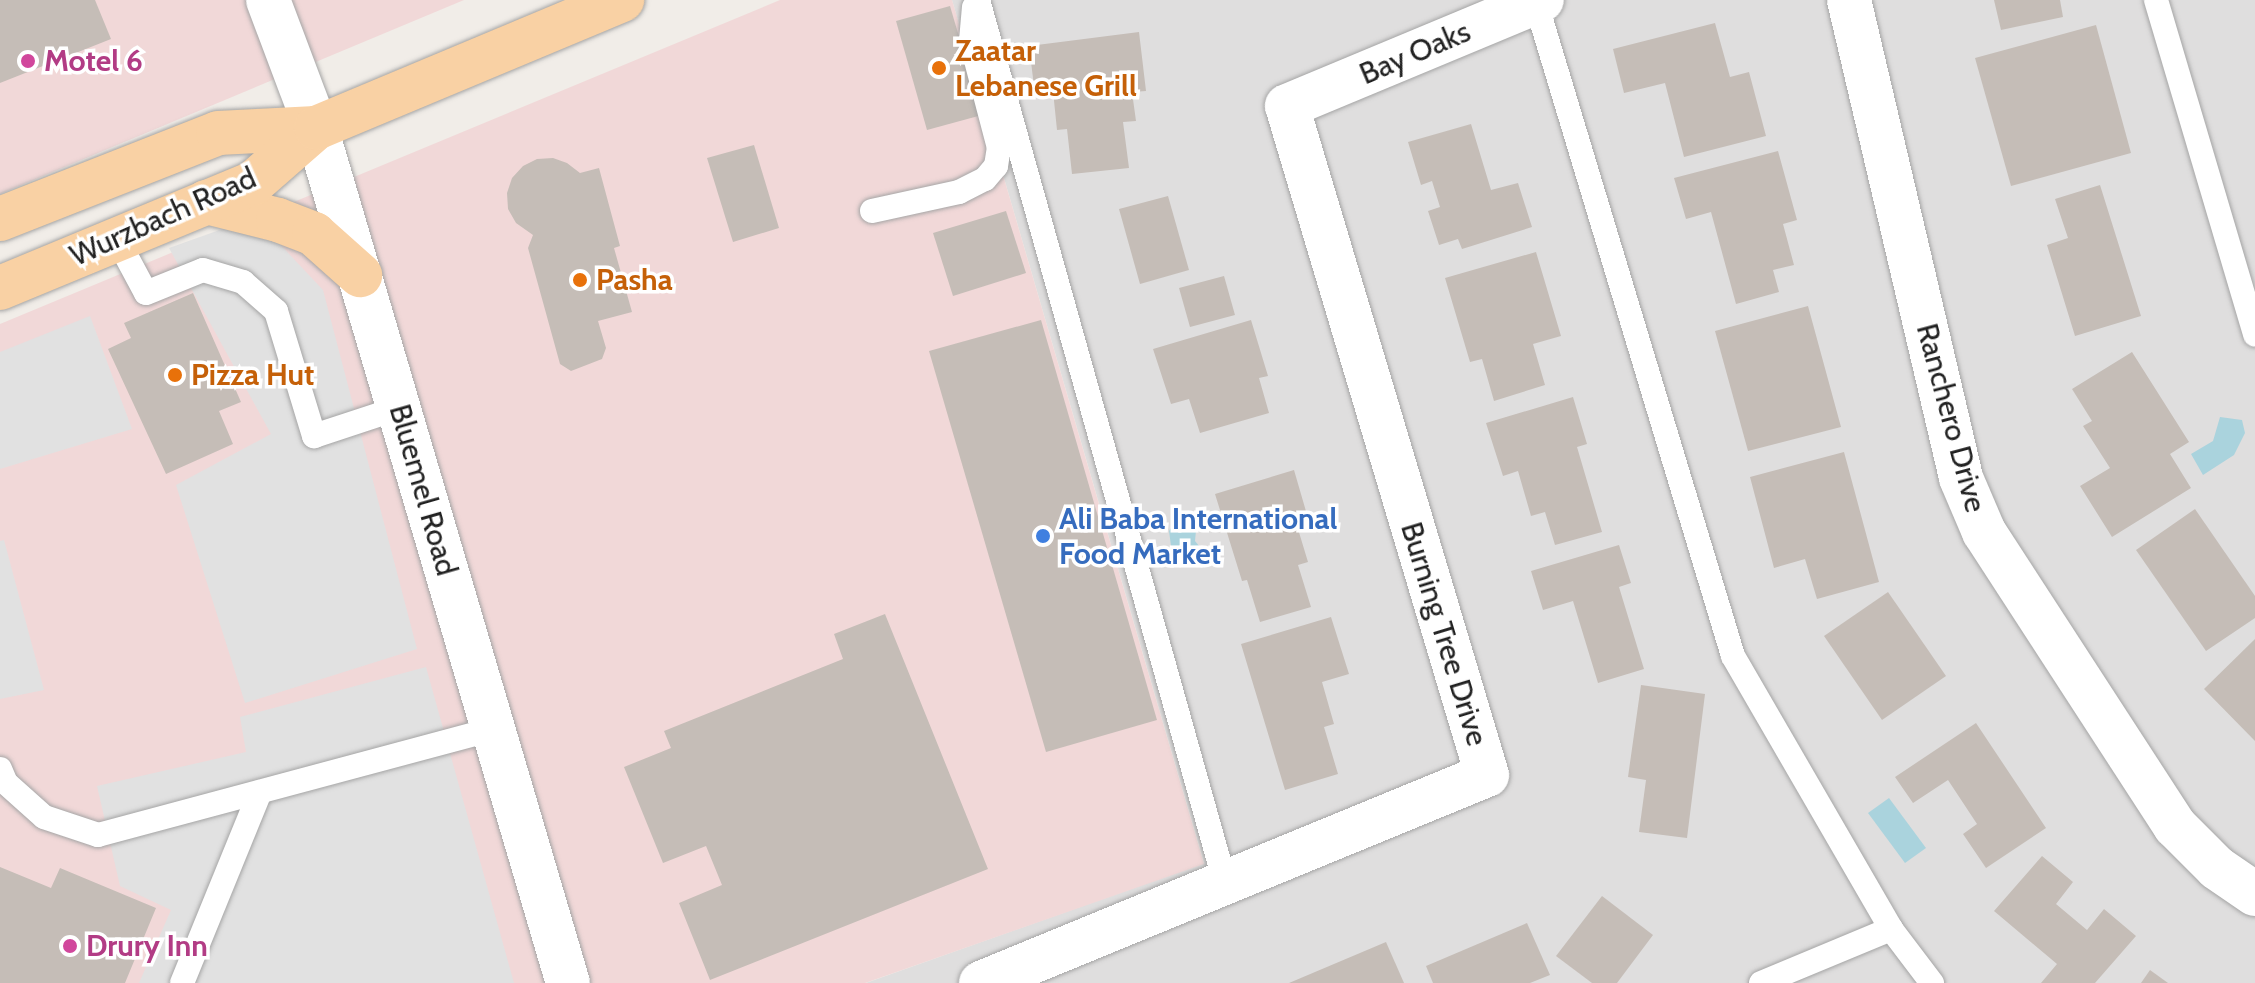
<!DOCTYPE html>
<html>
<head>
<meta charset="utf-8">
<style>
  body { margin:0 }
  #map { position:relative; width:2255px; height:983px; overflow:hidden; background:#f1ede8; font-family:Cabin,sans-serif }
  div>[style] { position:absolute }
  .residential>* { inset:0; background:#dfdede }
  .commercial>* { inset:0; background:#f1d8d8 }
  .parking>* { inset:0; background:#e1e1e1 }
  .water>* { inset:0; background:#aad3dd }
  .building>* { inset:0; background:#c5bdb7 }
  .roads { filter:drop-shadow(0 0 2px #a5a5a5) drop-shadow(0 0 2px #a5a5a5) }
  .lane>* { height:24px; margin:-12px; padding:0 12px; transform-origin:12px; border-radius:12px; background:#fff }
  .street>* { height:44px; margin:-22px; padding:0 22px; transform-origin:22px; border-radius:22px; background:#fff }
  .primary>* { height:44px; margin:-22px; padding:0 22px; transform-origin:22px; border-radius:22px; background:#f9d1a4 }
  .dots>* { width:22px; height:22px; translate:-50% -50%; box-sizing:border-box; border:4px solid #fff; border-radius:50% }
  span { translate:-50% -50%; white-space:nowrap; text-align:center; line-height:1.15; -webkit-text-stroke:7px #fff; paint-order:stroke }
  .food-label { font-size:30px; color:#c56008; font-weight:700 }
  .left { translate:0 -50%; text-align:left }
  .street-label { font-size:30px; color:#212121 }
  .hotel-label { font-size:30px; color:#b23c85; font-weight:700 }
  .shop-label { font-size:30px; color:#366cbe; font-weight:700 }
</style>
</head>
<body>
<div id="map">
  <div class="residential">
    <div style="clip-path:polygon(952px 0,2255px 0,2255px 983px,866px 983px,1204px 863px)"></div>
  </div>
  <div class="commercial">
    <div style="clip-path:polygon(0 0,464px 0,0 194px)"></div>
    <div style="clip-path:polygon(780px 0,952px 0,1204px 864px,865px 983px,0 983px,0 324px)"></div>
  </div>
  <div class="parking">
    <div style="clip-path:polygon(228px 227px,276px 240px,323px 290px,417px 649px,245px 703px,176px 485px,271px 434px,169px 248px)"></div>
    <div style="clip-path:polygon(90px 316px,132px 429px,0 469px,0 352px)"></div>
    <div style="clip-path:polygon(4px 540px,44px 690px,0 699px,0 541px)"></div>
    <div style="clip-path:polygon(426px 667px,514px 983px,139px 983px,171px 910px,120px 886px,97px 786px,246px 752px,240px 717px)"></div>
  </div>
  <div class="water">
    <div style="clip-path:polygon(2220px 417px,2242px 420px,2245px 433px,2234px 455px,2203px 475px,2191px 454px,2213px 441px)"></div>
    <div style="clip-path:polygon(1181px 512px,1197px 520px,1195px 541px,1208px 557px,1204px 564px,1189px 563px,1171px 546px,1169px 531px)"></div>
    <div style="clip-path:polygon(1889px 798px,1926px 848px,1905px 863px,1868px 813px)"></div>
  </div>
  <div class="building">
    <div style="clip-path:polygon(0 0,95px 0,111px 39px,0 83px)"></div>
    <div style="clip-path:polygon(1994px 0,2060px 0,2063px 17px,2001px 30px)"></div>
    <div style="clip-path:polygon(950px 6px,982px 115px,927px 130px,896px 21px)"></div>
    <div style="clip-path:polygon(1715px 23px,1730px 77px,1749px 72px,1766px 136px,1684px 157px,1665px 83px,1624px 93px,1613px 49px)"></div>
    <div style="clip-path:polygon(2096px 25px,2131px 153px,2011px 186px,1975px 58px)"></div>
    <div style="clip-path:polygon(1139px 32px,1146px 91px,1132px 92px,1136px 121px,1123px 122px,1129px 168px,1072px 174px,1067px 129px,1057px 130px,1053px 91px,1035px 94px,1029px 46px)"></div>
    <div style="clip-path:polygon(1471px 124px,1491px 190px,1518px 183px,1532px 227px,1462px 249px,1458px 239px,1439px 245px,1428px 211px,1440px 207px,1432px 181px,1421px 185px,1408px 142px)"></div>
    <div style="clip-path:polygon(754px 145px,779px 228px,733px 242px,707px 158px)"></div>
    <div style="clip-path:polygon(1778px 151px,1797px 220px,1783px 224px,1794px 265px,1773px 270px,1779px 292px,1736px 304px,1711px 212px,1686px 219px,1674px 178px)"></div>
    <div style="clip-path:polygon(553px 158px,567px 163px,580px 173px,599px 168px,620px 246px,614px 248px,632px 312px,598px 321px,606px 348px,602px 359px,571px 371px,560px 364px,528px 248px,533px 235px,516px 223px,508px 209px,507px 193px,512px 178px,523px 166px,537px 159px)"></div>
    <div style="clip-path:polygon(2100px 185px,2141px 316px,2075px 336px,2047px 245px,2068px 238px,2055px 199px)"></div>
    <div style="clip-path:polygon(1168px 196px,1189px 270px,1140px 284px,1119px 209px)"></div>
    <div style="clip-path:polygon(1006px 211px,1026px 273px,953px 296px,933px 233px)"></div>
    <div style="clip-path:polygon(1536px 252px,1561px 336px,1533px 344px,1545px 385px,1494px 401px,1482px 359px,1470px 362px,1445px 278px)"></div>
    <div style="clip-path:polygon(1224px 276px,1235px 315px,1190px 327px,1179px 288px)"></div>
    <div style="clip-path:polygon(193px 293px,241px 402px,219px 411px,233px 444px,166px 474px,108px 349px,131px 338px,124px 323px)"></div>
    <div style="clip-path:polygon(1808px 306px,1841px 427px,1748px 451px,1715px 331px)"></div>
    <div style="clip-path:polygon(1041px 320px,1157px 720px,1046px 752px,929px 351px)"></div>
    <div style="clip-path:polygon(1251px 320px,1268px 376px,1259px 378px,1269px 413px,1200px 433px,1189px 399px,1171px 404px,1153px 349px)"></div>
    <div style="clip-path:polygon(2132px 352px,2189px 442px,2170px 454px,2191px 488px,2112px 537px,2080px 486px,2110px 468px,2083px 426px,2092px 421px,2072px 389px)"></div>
    <div style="clip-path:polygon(1573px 397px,1587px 444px,1577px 447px,1602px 532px,1555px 545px,1545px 512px,1531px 516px,1518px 471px,1503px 476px,1486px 423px)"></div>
    <div style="clip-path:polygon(1844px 452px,1879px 582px,1817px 599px,1805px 559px,1774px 568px,1750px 477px)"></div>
    <div style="clip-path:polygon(1294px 470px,1310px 525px,1298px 529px,1308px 562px,1298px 565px,1311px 607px,1260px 622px,1247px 580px,1242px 581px,1215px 494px)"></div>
    <div style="clip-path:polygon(2195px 509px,2255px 596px,2255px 618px,2206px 651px,2136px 550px)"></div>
    <div style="clip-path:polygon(1619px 545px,1631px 583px,1619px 587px,1644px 669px,1598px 683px,1573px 601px,1543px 610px,1531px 571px)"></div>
    <div style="clip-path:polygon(1888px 592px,1946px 676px,1882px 720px,1824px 636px)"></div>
    <div style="clip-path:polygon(885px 614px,988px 869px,710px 980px,679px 903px,722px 885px,706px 846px,663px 863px,624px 767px,671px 748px,664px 731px,843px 659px,834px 634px)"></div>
    <div style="clip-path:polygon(1331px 617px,1349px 674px,1322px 682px,1334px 724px,1324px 727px,1338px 774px,1285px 790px,1241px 644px)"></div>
    <div style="clip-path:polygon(2255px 639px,2255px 741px,2204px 689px)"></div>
    <div style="clip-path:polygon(1641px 685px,1705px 694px,1687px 838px,1639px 832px,1646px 780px,1628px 777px)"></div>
    <div style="clip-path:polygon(1976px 723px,2046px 828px,1986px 868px,1963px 834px,1977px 824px,1948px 780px,1913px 803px,1895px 777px)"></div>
    <div style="clip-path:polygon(2042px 856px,2073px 882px,2056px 904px,2087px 930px,2104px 909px,2136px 936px,2095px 983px,2041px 983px,2057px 964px,1994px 911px)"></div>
    <div style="clip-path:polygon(0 867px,51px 888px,60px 868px,156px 908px,125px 983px,0 983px)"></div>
    <div style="clip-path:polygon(1602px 896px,1653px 935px,1617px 983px,1592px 983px,1556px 956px)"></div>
    <div style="clip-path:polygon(1527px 923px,1550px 975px,1530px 983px,1433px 983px,1426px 966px)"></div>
    <div style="clip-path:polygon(1386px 942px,1404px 983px,1289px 983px)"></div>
    <div style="clip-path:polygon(2150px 970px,2168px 983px,2141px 983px)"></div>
  </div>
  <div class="roads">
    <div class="lane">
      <div style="left:978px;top:0;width:917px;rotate:74.37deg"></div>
      <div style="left:2156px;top:0;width:349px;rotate:73.5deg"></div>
      <div style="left:1536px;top:3px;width:682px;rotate:73.21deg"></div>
      <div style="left:1733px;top:656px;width:315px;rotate:59.9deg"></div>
      <div style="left:1891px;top:929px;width:68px;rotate:52.8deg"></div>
      <div style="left:872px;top:211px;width:89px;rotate:-12.3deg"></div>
      <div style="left:959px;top:192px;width:29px;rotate:-27deg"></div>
      <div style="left:985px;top:179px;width:17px;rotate:-50deg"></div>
      <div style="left:996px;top:166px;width:18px;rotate:-81deg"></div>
      <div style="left:999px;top:148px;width:111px;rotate:-104.7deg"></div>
      <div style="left:971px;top:41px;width:34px;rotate:-85deg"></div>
      <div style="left:117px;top:239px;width:61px;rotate:61.8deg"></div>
      <div style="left:146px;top:293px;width:61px;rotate:-22deg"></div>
      <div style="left:203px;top:270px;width:42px;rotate:16.7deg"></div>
      <div style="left:243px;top:282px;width:44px;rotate:41.3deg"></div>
      <div style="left:276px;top:311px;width:131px;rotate:73.1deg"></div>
      <div style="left:314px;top:436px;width:89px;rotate:-18.2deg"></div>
      <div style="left:0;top:769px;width:15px;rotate:67deg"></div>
      <div style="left:6px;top:783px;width:51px;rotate:41.8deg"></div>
      <div style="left:44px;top:817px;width:57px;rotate:18.4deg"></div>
      <div style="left:98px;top:835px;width:409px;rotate:-15deg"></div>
      <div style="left:182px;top:983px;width:206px;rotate:-67.8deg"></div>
      <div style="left:1761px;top:983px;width:141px;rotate:-22.6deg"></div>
    </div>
    <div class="street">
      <div style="left:268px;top:0;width:137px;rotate:69.4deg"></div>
      <div style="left:316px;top:128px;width:891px;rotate:73.58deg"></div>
      <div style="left:1849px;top:0;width:491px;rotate:76.8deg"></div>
      <div style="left:1961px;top:478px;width:59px;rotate:66.9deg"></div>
      <div style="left:1984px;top:532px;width:351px;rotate:57deg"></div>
      <div style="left:2175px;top:826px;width:59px;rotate:45deg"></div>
      <div style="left:2217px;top:868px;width:46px;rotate:34.4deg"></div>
      <div style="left:981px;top:983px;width:547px;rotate:-22.35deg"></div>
      <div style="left:1487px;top:775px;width:698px;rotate:-106.64deg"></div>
      <div style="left:1287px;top:106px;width:276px;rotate:-22.6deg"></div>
    </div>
    <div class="primary">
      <div style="left:206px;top:202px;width:74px;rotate:14deg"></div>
      <div style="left:278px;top:220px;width:39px;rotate:21deg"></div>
      <div style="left:314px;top:234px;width:62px;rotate:41.7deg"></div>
      <div style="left:0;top:219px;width:234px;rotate:-21.5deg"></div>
      <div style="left:218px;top:133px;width:98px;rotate:-2.9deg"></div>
      <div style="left:0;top:288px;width:274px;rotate:-22.5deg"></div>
      <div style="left:253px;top:183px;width:84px;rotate:-41.1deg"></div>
      <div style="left:316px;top:128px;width:332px;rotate:-22.7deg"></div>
    </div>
  </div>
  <div class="dots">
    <div style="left:28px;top:61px;background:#d1479c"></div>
    <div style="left:939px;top:68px;background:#e8710a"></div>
    <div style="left:580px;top:280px;background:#e8710a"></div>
    <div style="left:175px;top:375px;background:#e8710a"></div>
    <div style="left:1043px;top:536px;background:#3f7fe0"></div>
    <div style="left:70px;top:946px;background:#d1479c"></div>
  </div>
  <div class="food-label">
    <span class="left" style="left:955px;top:68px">Zaatar<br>Lebanese Grill</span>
    <span class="left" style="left:596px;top:280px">Pasha</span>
    <span class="left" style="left:191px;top:375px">Pizza Hut</span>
  </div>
  <div class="street-label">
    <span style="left:1415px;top:53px;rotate:-23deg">Bay Oaks</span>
    <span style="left:163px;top:217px;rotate:-24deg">Wurzbach Road</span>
    <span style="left:1951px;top:418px;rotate:75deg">Ranchero Drive</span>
    <span style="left:423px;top:490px;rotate:74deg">Bluemel Road</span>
    <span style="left:1444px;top:634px;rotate:73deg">Burning Tree Drive</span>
  </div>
  <div class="hotel-label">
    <span class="left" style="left:44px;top:61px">Motel 6</span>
    <span class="left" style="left:86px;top:946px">Drury Inn</span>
  </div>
  <div class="shop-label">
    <span class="left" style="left:1059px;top:536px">Ali Baba International<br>Food Market</span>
  </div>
</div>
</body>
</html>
